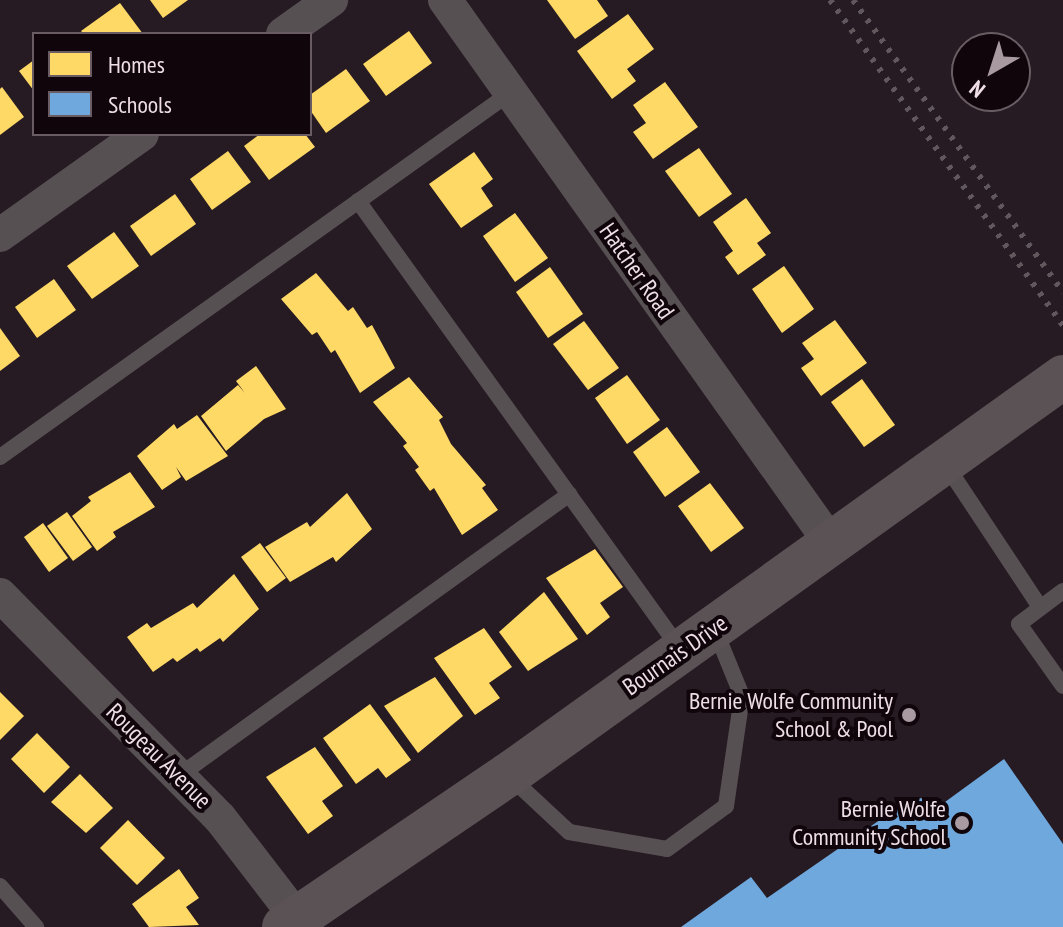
<!DOCTYPE html>
<html>
<head>
<meta charset="utf-8">
<style>
  body { margin:0 }
  #map { position:relative; width:1063px; height:927px; overflow:hidden; background:#271b23; font-family:"PT Sans Narrow",sans-serif }
  div>[style] { position:absolute }
  .homes>* { inset:0; background:#ffd966 }
  .schools>* { inset:0; background:#6fa8dc }
  .lane>* { height:16px; margin:-8px; padding:0 8px; transform-origin:8px; border-radius:8px; background:#575053 }
  .street>* { height:34px; margin:-17px; padding:0 17px; transform-origin:17px; border-radius:17px; background:#575053 }
  .secondary>* { height:44px; margin:-22px; padding:0 22px; transform-origin:22px; border-radius:22px; background:#5a5254 }
  .rail>* { height:6px; margin-top:-3px; transform-origin:0; background:repeating-linear-gradient(90deg,#61585d 0 4px,transparent 0 12px) }
  .dots>* { width:22px; height:22px; translate:-50% -50%; box-sizing:border-box; border:4px solid #0f050b; border-radius:50% }
  span { translate:-50% -50%; white-space:nowrap; text-align:center; line-height:1.15; -webkit-text-stroke:8px #0f050b; paint-order:stroke }
  .street-label { font-size:24px; color:#efdee7 }
  .poi-label { font-size:24px; color:#efdee7 }
  .right { translate:-100% -50%; text-align:right }
  .legend { position:absolute; left:32px; top:32px; width:280px; height:104px; box-sizing:border-box; background:#0f050b; border:2px solid #695c63; margin:0; padding:10px 14px; list-style:none; font-size:24px; color:#efdee7 }
  .legend li { display:flex; align-items:center; gap:16px; height:40px }
  .legend b { width:40px; border:2px solid #695c63 }
  .north { position:absolute; left:951px; top:32px; width:80px; height:80px; box-sizing:border-box; background:#0f050b; border:2px solid #695c63; border-radius:50%; rotate:219deg; font-size:22px; font-weight:700; line-height:32px; text-align:center; color:#efdee7 }
  .north::after { content:''; display:block; margin:auto; width:28px; height:36px; background:#a99aa2; clip-path:polygon(50% 0,100% 100%,50% 72%,0 100%) }
</style>
</head>
<body>
<div id="map">
  <div class="homes">
    <div style="clip-path:polygon(150px 0,188px 0,163px 18px)"></div>
    <div style="clip-path:polygon(547px 0,597px 0,608px 16px,575px 39px)"></div>
    <div style="clip-path:polygon(120px 3px,143px 34px,84px 34px,81px 31px)"></div>
    <div style="clip-path:polygon(628px 14px,654px 49px,627px 69px,636px 81px,612px 99px,577px 51px)"></div>
    <div style="clip-path:polygon(409px 31px,432px 63px,386px 96px,363px 64px)"></div>
    <div style="clip-path:polygon(34px 60px,34px 91px,19px 71px)"></div>
    <div style="clip-path:polygon(346px 69px,370px 101px,326px 133px,310px 110px,310px 95px)"></div>
    <div style="clip-path:polygon(665px 82px,698px 127px,653px 159px,633px 132px,646px 123px,633px 105px)"></div>
    <div style="clip-path:polygon(2px 87px,24px 117px,0 135px,0 89px)"></div>
    <div style="clip-path:polygon(260px 134px,305px 134px,315px 147px,269px 180px,244px 146px)"></div>
    <div style="clip-path:polygon(699px 148px,732px 194px,699px 217px,665px 171px)"></div>
    <div style="clip-path:polygon(228px 151px,251px 182px,212px 210px,190px 179px)"></div>
    <div style="clip-path:polygon(474px 152px,493px 179px,481px 188px,493px 206px,461px 228px,429px 184px)"></div>
    <div style="clip-path:polygon(175px 194px,196px 224px,151px 256px,130px 226px)"></div>
    <div style="clip-path:polygon(746px 198px,771px 233px,757px 243px,766px 255px,738px 275px,725px 257px,733px 251px,713px 222px)"></div>
    <div style="clip-path:polygon(515px 213px,548px 258px,515px 282px,483px 236px)"></div>
    <div style="clip-path:polygon(114px 232px,139px 266px,92px 299px,67px 266px)"></div>
    <div style="clip-path:polygon(784px 266px,814px 309px,782px 333px,752px 289px)"></div>
    <div style="clip-path:polygon(550px 267px,583px 314px,548px 338px,516px 292px)"></div>
    <div style="clip-path:polygon(316px 273px,348px 311px,353px 307px,367px 328px,372px 325px,395px 368px,360px 393px,335px 350px,331px 353px,317px 332px,312px 335px,281px 299px)"></div>
    <div style="clip-path:polygon(54px 279px,76px 310px,37px 338px,15px 307px)"></div>
    <div style="clip-path:polygon(835px 320px,867px 363px,821px 396px,801px 368px,814px 359px,802px 343px)"></div>
    <div style="clip-path:polygon(584px 321px,619px 368px,588px 390px,553px 344px)"></div>
    <div style="clip-path:polygon(0 328px,20px 356px,0 371px)"></div>
    <div style="clip-path:polygon(256px 366px,286px 409px,264px 419px,226px 451px,201px 416px,238px 385px,245px 393px,236px 381px)"></div>
    <div style="clip-path:polygon(627px 375px,660px 420px,627px 444px,595px 398px)"></div>
    <div style="clip-path:polygon(409px 377px,443px 417px,439px 420px,451px 444px,486px 485px,482px 488px,498px 510px,462px 535px,434px 488px,430px 491px,415px 470px,419px 467px,403px 446px,407px 443px,373px 402px)"></div>
    <div style="clip-path:polygon(862px 379px,895px 425px,864px 447px,831px 402px)"></div>
    <div style="clip-path:polygon(197px 415px,228px 456px,186px 481px,176px 467px,181px 477px,162px 490px,137px 456px,174px 424px,177px 429px)"></div>
    <div style="clip-path:polygon(667px 427px,700px 472px,665px 497px,633px 452px)"></div>
    <div style="clip-path:polygon(130px 472px,155px 507px,113px 532px,116px 537px,97px 551px,72px 516px,91px 501px,88px 497px)"></div>
    <div style="clip-path:polygon(710px 483px,744px 528px,711px 552px,678px 506px)"></div>
    <div style="clip-path:polygon(347px 493px,372px 529px,336px 562px,333px 557px,290px 582px,265px 547px,307px 522px,310px 527px)"></div>
    <div style="clip-path:polygon(67px 512px,92px 547px,73px 561px,47px 526px)"></div>
    <div style="clip-path:polygon(43px 523px,68px 558px,49px 572px,24px 537px)"></div>
    <div style="clip-path:polygon(260px 543px,286px 578px,267px 592px,241px 557px)"></div>
    <div style="clip-path:polygon(595px 549px,623px 587px,600px 603px,610px 617px,587px 635px,546px 578px)"></div>
    <div style="clip-path:polygon(234px 574px,259px 609px,223px 642px,220px 638px,200px 652px,197px 648px,177px 662px,173px 658px,153px 672px,127px 637px,147px 623px,151px 628px,193px 603px,197px 608px)"></div>
    <div style="clip-path:polygon(544px 592px,578px 639px,528px 671px,499px 632px)"></div>
    <div style="clip-path:polygon(484px 628px,512px 667px,489px 683px,500px 698px,475px 715px,434px 658px)"></div>
    <div style="clip-path:polygon(435px 677px,463px 716px,418px 753px,384px 706px)"></div>
    <div style="clip-path:polygon(0 692px,24px 716px,0 740px)"></div>
    <div style="clip-path:polygon(370px 704px,411px 760px,386px 778px,378px 768px,356px 784px,323px 738px)"></div>
    <div style="clip-path:polygon(37px 733px,70px 767px,44px 793px,11px 759px)"></div>
    <div style="clip-path:polygon(315px 747px,343px 786px,322px 801px,333px 816px,308px 834px,266px 777px)"></div>
    <div style="clip-path:polygon(80px 774px,113px 808px,86px 833px,51px 802px)"></div>
    <div style="clip-path:polygon(128px 820px,165px 858px,137px 885px,100px 848px)"></div>
    <div style="clip-path:polygon(179px 869px,199px 898px,186px 907px,199px 925px,149px 927px,132px 904px)"></div>
  </div>
  <div class="schools">
    <div style="clip-path:polygon(1004px 759px,1063px 844px,1063px 927px,681px 927px,751px 877px,767px 898px,913px 797px,945px 802px)"></div>
  </div>
  <div class="lane">
    <div style="left:358px;top:201px;width:552px;rotate:54.29deg"></div>
    <div style="left:0;top:457px;width:627px;rotate:-35.52deg"></div>
    <div style="left:944px;top:462px;width:174px;rotate:56.5deg"></div>
    <div style="left:1063px;top:591px;width:55px;rotate:143.1deg"></div>
    <div style="left:1019px;top:624px;width:76px;rotate:54.6deg"></div>
    <div style="left:180px;top:775px;width:480px;rotate:-35.8deg"></div>
    <div style="left:509px;top:776px;width:82px;rotate:43deg"></div>
    <div style="left:569px;top:832px;width:99px;rotate:9.8deg"></div>
    <div style="left:667px;top:849px;width:73px;rotate:-36.1deg"></div>
    <div style="left:726px;top:806px;width:111px;rotate:-81.7deg"></div>
    <div style="left:742px;top:696px;width:71px;rotate:-112.2deg"></div>
    <div style="left:0;top:886px;width:55px;rotate:48.7deg"></div>
  </div>
  <div class="street">
    <div style="left:445px;top:0;width:665px;rotate:54.61deg"></div>
    <div style="left:283px;top:34px;width:59px;rotate:-35.3deg"></div>
    <div style="left:0;top:235px;width:174px;rotate:-35.4deg"></div>
    <div style="left:0;top:595px;width:313px;rotate:45.4deg"></div>
    <div style="left:220px;top:818px;width:138px;rotate:52.4deg"></div>
  </div>
  <div class="secondary">
    <div style="left:284px;top:927px;width:271px;rotate:-34.2deg"></div>
    <div style="left:508px;top:775px;width:683px;rotate:-35.64deg"></div>
  </div>
  <div class="rail">
    <div style="left:830px;top:0;width:400px;rotate:54.4deg"></div>
    <div style="left:853px;top:0;width:360px;rotate:54.3deg"></div>
  </div>
  <div class="dots">
    <div style="left:909px;top:715px;background:#a99aa2"></div>
    <div style="left:962px;top:823px;background:#a99aa2"></div>
  </div>
  <div class="street-label">
    <span style="left:637px;top:271px;rotate:55deg">Hatcher Road</span>
    <span style="left:675px;top:655px;rotate:-35deg">Bournais Drive</span>
    <span style="left:159px;top:756px;rotate:45deg">Rougeau Avenue</span>
  </div>
  <div class="poi-label">
    <span class="right" style="left:893px;top:715px">Bernie Wolfe Community<br>School &amp; Pool</span>
    <span class="right" style="left:946px;top:823px">Bernie Wolfe<br>Community School</span>
  </div>
  <ul class="legend">
  <li><b style="height:22px;background:#ffd966"></b>Homes</li>
  <li><b style="height:22px;background:#6fa8dc"></b>Schools</li>
  </ul>
  <div class="north">N</div>
</div>
</body>
</html>
